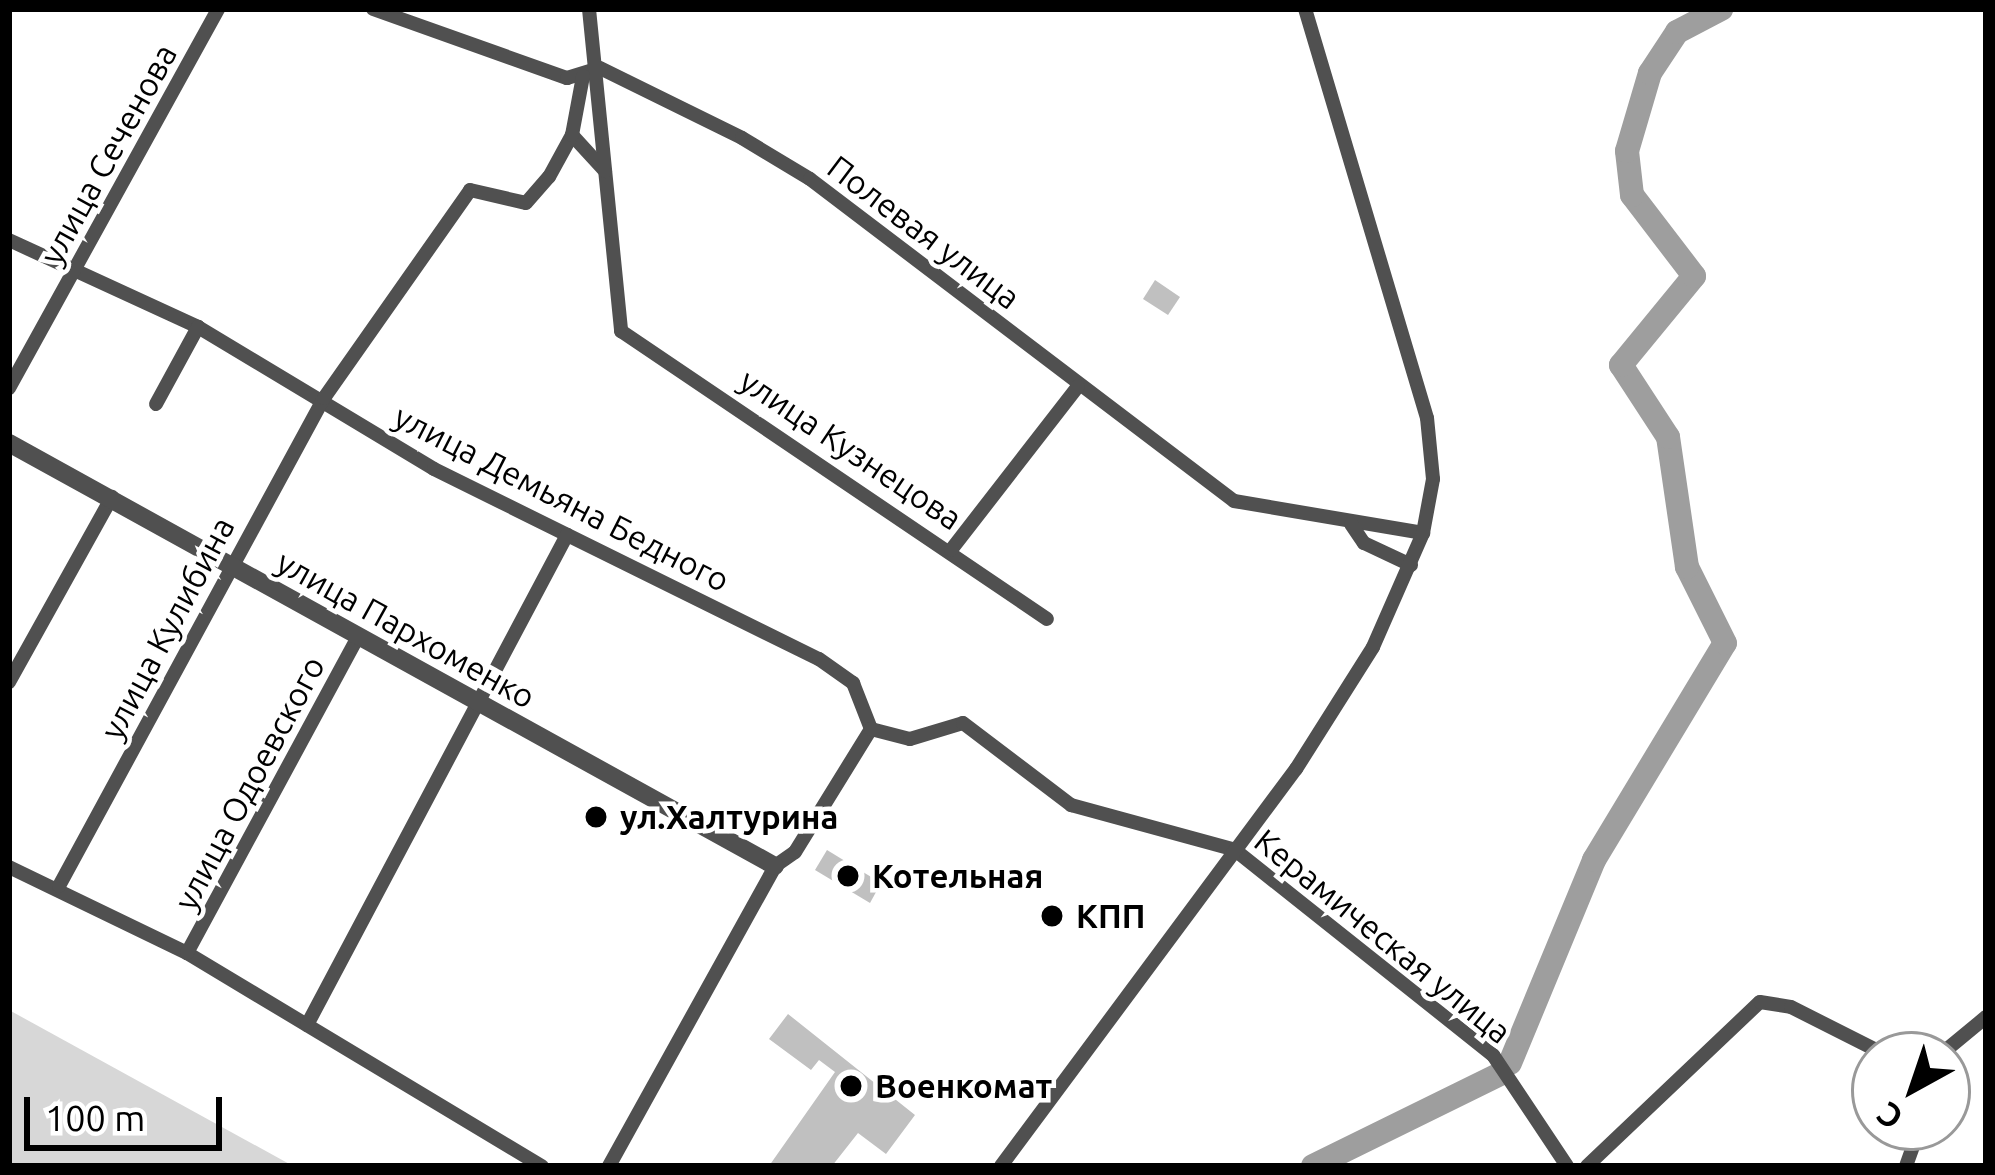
<!DOCTYPE html>
<html>
<head>
<meta charset="utf-8">
<style>
  body { margin:0 }
  #map { position:relative; width:1995px; height:1175px; overflow:hidden; background:#fff; font-family:Ubuntu,sans-serif }
  div>[style] { position:absolute }
  .green>* { inset:0; background:#d7d7d7 }
  .river>* { height:24px; margin:-12px; padding:0 12px; transform-origin:12px; border-radius:12px; background:#9e9e9e }
  .building>* { inset:0; background:#c0c0c0 }
  .minor>* { height:14px; margin:-7px; padding:0 7px; transform-origin:7px; border-radius:7px; background:#505050 }
  .tertiary>* { height:18px; margin:-9px; padding:0 9px; transform-origin:9px; border-radius:9px; background:#505050 }
  .dots>* { width:33px; height:33px; translate:-50% -50%; box-sizing:border-box; border:6px solid #fff; border-radius:50% }
  span { translate:-50% -50%; white-space:nowrap; text-align:center; line-height:1.15; -webkit-text-stroke:9px #fff; paint-order:stroke }
  .street-label { font-size:33px; color:#000 }
  .poi-label { font-size:33px; color:#000; font-weight:700 }
  .left { translate:0 -50%; text-align:left }
  .frame { position:absolute; inset:0; border:12px solid #000; pointer-events:none }
  .north { position:absolute; left:1851px; top:1031px; width:120px; height:120px; box-sizing:border-box; background:#fff; border:3px solid #999; border-radius:50%; rotate:220deg; font-size:33px; font-weight:700; line-height:48px; text-align:center; color:#000 }
  .north::after { content:''; display:block; margin:auto; width:42px; height:54px; background:#000; clip-path:polygon(50% 0,100% 100%,50% 72%,0 100%) }
  .scale { position:absolute; left:24px; top:1097px; width:198px; height:54px; box-sizing:border-box; border:6px solid #000; border-top:0; padding-left:15px; font-size:36px; line-height:42px; white-space:nowrap; color:#000; -webkit-text-stroke:9px #fff; paint-order:stroke }
</style>
</head>
<body>
<div id="map">
  <div class="green">
    <div style="clip-path:polygon(9px 1010px,293px 1166px,9px 1166px)"></div>
  </div>
  <div class="river">
    <div style="left:1510px;top:1063px;width:220px;rotate:-67.5deg"></div>
    <div style="left:1594px;top:860px;width:253px;rotate:-58.9deg"></div>
    <div style="left:1725px;top:643px;width:85px;rotate:-116.6deg"></div>
    <div style="left:1687px;top:567px;width:131px;rotate:-98.3deg"></div>
    <div style="left:1668px;top:437px;width:86px;rotate:-123.1deg"></div>
    <div style="left:1621px;top:365px;width:115px;rotate:-50.6deg"></div>
    <div style="left:1694px;top:276px;width:102px;rotate:-127.4deg"></div>
    <div style="left:1632px;top:195px;width:44px;rotate:-96.5deg"></div>
    <div style="left:1627px;top:151px;width:81px;rotate:-73.6deg"></div>
    <div style="left:1650px;top:73px;width:49px;rotate:-56.6deg"></div>
    <div style="left:1677px;top:32px;width:50px;rotate:-27.6deg"></div>
    <div style="left:1313px;top:1166px;width:208px;rotate:-26.2deg"></div>
  </div>
  <div class="building">
    <div style="clip-path:polygon(1155px 280px,1180px 297px,1168px 315px,1143px 299px)"></div>
    <div style="clip-path:polygon(827px 850px,881px 883px,870px 903px,815px 870px)"></div>
    <div style="clip-path:polygon(788px 1014px,915px 1115px,886px 1154px,858px 1133px,832px 1166px,769px 1166px,835px 1072px,819px 1060px,811px 1070px,769px 1039px)"></div>
  </div>
  <div class="minor">
    <div style="left:373px;top:9px;width:206px;rotate:19.6deg"></div>
    <div style="left:567px;top:78px;width:34px;rotate:-17deg"></div>
    <div style="left:600px;top:68px;width:158px;rotate:26.2deg"></div>
    <div style="left:742px;top:138px;width:79px;rotate:31.1deg"></div>
    <div style="left:810px;top:179px;width:532px;rotate:37.21deg"></div>
    <div style="left:1234px;top:501px;width:192px;rotate:9.6deg"></div>
    <div style="left:589px;top:9px;width:324px;rotate:84.3deg"></div>
    <div style="left:621px;top:331px;width:514px;rotate:34.06deg"></div>
    <div style="left:572px;top:135px;width:49px;rotate:47.5deg"></div>
    <div style="left:9px;top:240px;width:208px;rotate:24.7deg"></div>
    <div style="left:198px;top:327px;width:275px;rotate:31deg"></div>
    <div style="left:434px;top:469px;width:429px;rotate:26.3deg"></div>
    <div style="left:819px;top:659px;width:42px;rotate:35.2deg"></div>
    <div style="left:853px;top:683px;width:49px;rotate:68.6deg"></div>
    <div style="left:9px;top:388px;width:433px;rotate:-61.1deg"></div>
    <div style="left:156px;top:404px;width:88px;rotate:-61.4deg"></div>
    <div style="left:1351px;top:524px;width:23px;rotate:56deg"></div>
    <div style="left:1364px;top:543px;width:52px;rotate:25.1deg"></div>
    <div style="left:951px;top:550px;width:207px;rotate:-52.2deg"></div>
    <div style="left:9px;top:682px;width:212px;rotate:-60.9deg"></div>
    <div style="left:9px;top:867px;width:198px;rotate:25.8deg"></div>
    <div style="left:187px;top:953px;width:414px;rotate:31deg"></div>
    <div style="left:59px;top:886px;width:555px;rotate:-61.5deg"></div>
    <div style="left:324px;top:398px;width:254px;rotate:-54.9deg"></div>
    <div style="left:470px;top:190px;width:57px;rotate:13.1deg"></div>
    <div style="left:526px;top:203px;width:35px;rotate:-49deg"></div>
    <div style="left:549px;top:177px;width:48px;rotate:-61.3deg"></div>
    <div style="left:572px;top:135px;width:60px;rotate:-79.4deg"></div>
    <div style="left:187px;top:953px;width:357px;rotate:-61.6deg"></div>
    <div style="left:307px;top:1025px;width:555px;rotate:-62.05deg"></div>
    <div style="left:1940px;top:1055px;width:60px;rotate:-39.6deg"></div>
    <div style="left:609px;top:1166px;width:343px;rotate:-61deg"></div>
    <div style="left:775px;top:866px;width:24px;rotate:-35deg"></div>
    <div style="left:795px;top:852px;width:145px;rotate:-58.3deg"></div>
    <div style="left:871px;top:729px;width:40px;rotate:14.4deg"></div>
    <div style="left:910px;top:739px;width:55px;rotate:-16.8deg"></div>
    <div style="left:963px;top:723px;width:136px;rotate:37.2deg"></div>
    <div style="left:1071px;top:805px;width:170px;rotate:15.3deg"></div>
    <div style="left:1235px;top:850px;width:330px;rotate:38.5deg"></div>
    <div style="left:1493px;top:1055px;width:133px;rotate:56.3deg"></div>
    <div style="left:1001px;top:1166px;width:495px;rotate:-53.4deg"></div>
    <div style="left:1296px;top:769px;width:144px;rotate:-57.7deg"></div>
    <div style="left:1373px;top:647px;width:124px;rotate:-66.3deg"></div>
    <div style="left:1423px;top:533px;width:55px;rotate:-79.5deg"></div>
    <div style="left:1433px;top:479px;width:61px;rotate:-95.6deg"></div>
    <div style="left:1427px;top:418px;width:427px;rotate:-106.6deg"></div>
    <div style="left:1587px;top:1166px;width:238px;rotate:-43.5deg"></div>
    <div style="left:1760px;top:1002px;width:31px;rotate:9deg"></div>
    <div style="left:1791px;top:1007px;width:106px;rotate:26.8deg"></div>
    <div style="left:1906px;top:1166px;width:41px;rotate:-70.3deg"></div>
  </div>
  <div class="tertiary">
    <div style="left:9px;top:443px;width:875px;rotate:28.91deg"></div>
  </div>
  <div class="dots">
    <div style="left:596px;top:817px;background:#000"></div>
    <div style="left:848px;top:876px;background:#000"></div>
    <div style="left:1052px;top:916px;background:#000"></div>
    <div style="left:851px;top:1086px;background:#000"></div>
  </div>
  <div class="street-label">
    <span style="left:108px;top:154px;rotate:-61deg">улица Сеченова</span>
    <span style="left:924px;top:232px;rotate:37deg">Полевая улица</span>
    <span style="left:851px;top:449px;rotate:34deg">улица Кузнецова</span>
    <span style="left:562px;top:498px;rotate:27deg">улица Демьяна Бедного</span>
    <span style="left:167px;top:628px;rotate:-62deg">улица Кулибина</span>
    <span style="left:406px;top:629px;rotate:29deg">улица Пархоменко</span>
    <span style="left:249px;top:783px;rotate:-62deg">улица Одоевского</span>
    <span style="left:1383px;top:936px;rotate:39deg">Керамическая улица</span>
  </div>
  <div class="poi-label">
    <span class="left" style="left:620px;top:817px">ул.Халтурина</span>
    <span class="left" style="left:872px;top:876px">Котельная</span>
    <span class="left" style="left:1076px;top:916px">КПП</span>
    <span class="left" style="left:875px;top:1086px">Военкомат</span>
  </div>
  <div class="frame"></div>
  <div class="north">С</div>
  <div class="scale">100 m</div>
</div>
</body>
</html>
